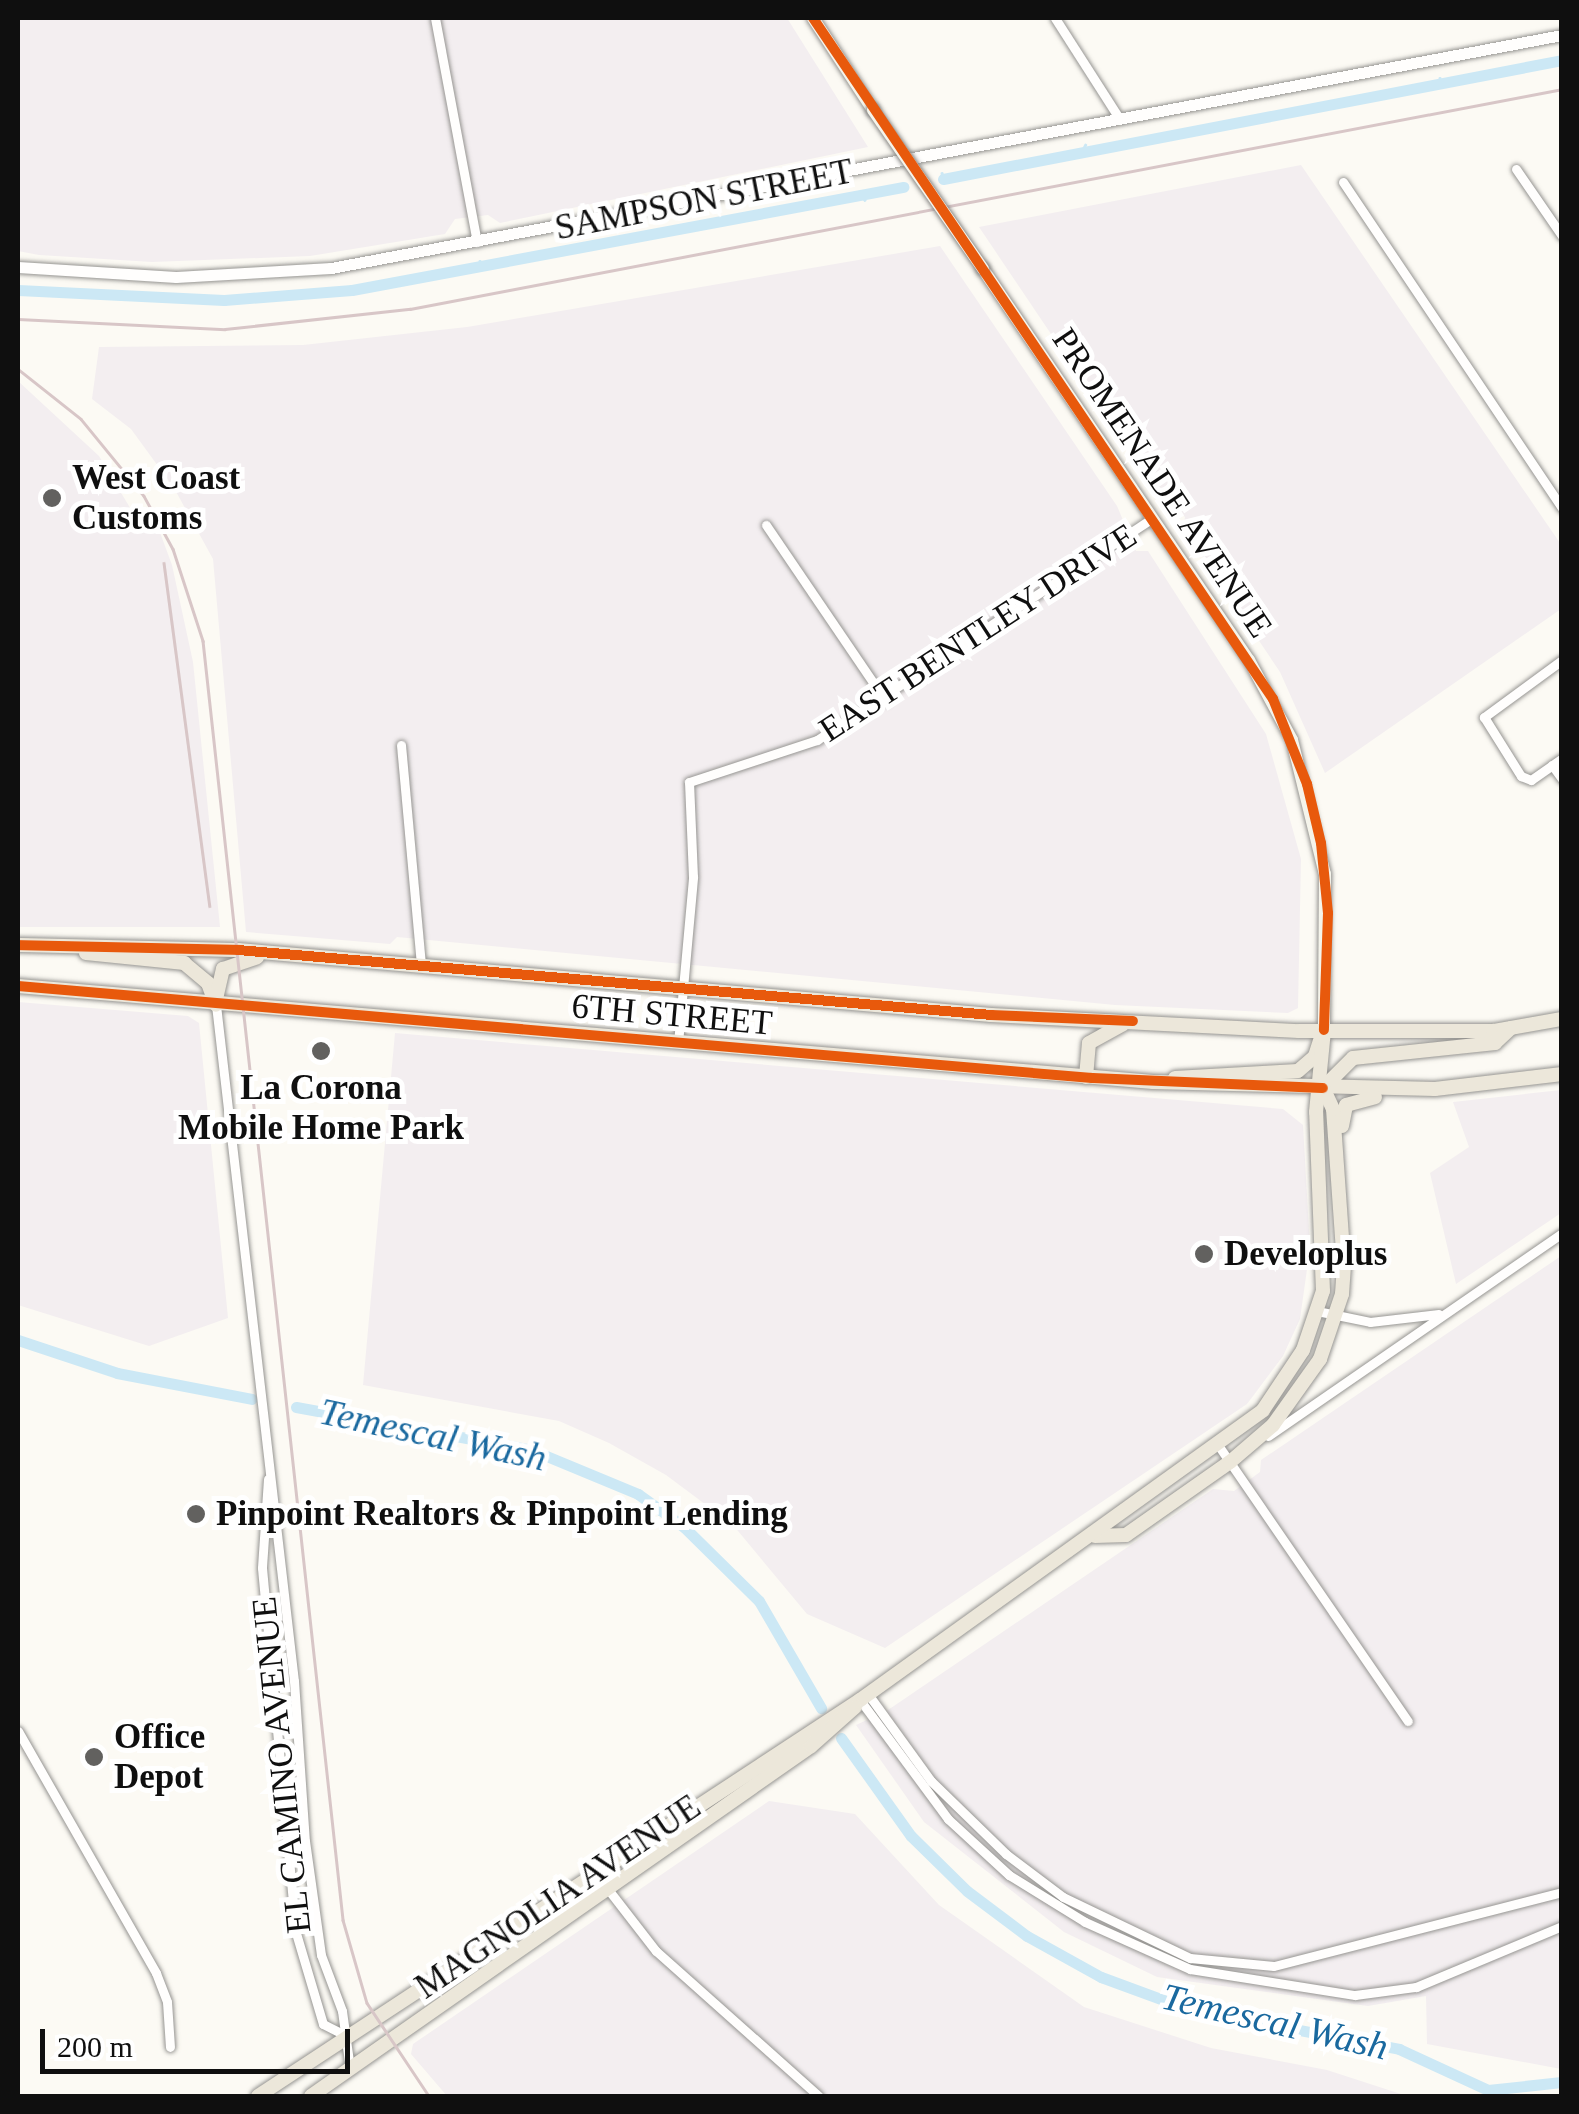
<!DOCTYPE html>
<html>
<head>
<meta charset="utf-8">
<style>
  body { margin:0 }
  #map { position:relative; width:1579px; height:2114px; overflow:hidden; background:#fcfaf4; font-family:Georgia,serif }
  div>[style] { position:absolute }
  .industrial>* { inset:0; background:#f3eef0 }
  .stream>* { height:2.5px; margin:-1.25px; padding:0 1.25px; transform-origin:1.25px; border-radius:1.25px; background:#cce8f5 }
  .canal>* { height:11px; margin:-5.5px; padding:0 5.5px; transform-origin:5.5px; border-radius:5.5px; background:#cce8f5 }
  .roads { filter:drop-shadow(0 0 2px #969592) drop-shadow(0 0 2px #969592) }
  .minor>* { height:9px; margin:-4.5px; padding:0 4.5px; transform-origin:4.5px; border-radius:4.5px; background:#fffefd }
  .tertiary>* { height:11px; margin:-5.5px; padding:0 5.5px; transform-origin:5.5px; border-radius:5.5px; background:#fffefd }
  .secondary>* { height:12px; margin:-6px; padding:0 6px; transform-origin:6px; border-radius:6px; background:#f5f4eb }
  .primary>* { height:14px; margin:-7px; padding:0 7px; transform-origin:7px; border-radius:7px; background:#ece7da }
  .rail>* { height:2.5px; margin:-1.25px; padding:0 1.25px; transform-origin:1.25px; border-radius:1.25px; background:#d8c6c7 }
  .bridges { filter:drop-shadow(0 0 2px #8c8b89) drop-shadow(0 0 2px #8c8b89) }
  .secondary-bridge>* { height:12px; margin:-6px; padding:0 6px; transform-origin:6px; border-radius:6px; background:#f5f4eb }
  .cycleway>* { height:10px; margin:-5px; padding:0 5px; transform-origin:5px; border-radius:5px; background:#e8590c }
  .dots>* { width:28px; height:28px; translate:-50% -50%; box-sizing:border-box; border:5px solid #fff; border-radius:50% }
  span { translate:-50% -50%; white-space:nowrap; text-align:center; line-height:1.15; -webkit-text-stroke:10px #fff; paint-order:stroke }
  .street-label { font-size:35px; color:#0f0f0f }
  .poi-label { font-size:35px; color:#0f0f0f; font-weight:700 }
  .left { translate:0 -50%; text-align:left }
  .water-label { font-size:38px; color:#1a699f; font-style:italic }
  .frame { position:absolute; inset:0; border:20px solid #0f0f0f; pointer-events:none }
  .scale { position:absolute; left:40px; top:2029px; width:310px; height:45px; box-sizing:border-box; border:5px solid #0f0f0f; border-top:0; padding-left:12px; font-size:30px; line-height:35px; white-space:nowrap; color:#0f0f0f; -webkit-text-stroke:8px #fff; paint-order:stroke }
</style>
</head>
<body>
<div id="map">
  <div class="industrial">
    <div style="clip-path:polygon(18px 18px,787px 18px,868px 147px,500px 223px,488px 215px,455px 219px,445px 234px,310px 256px,152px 262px,39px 255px,18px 251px)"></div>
    <div style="clip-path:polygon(1301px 165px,1562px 546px,1561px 609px,1325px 773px,1280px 672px,1183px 528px,1185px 517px,1152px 484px,979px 227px)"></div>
    <div style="clip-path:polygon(940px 246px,1117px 506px,1136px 551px,1148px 551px,1266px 734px,1301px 859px,1298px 1008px,1288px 1013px,1115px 1005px,397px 937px,390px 944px,246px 932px,213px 559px,174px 488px,131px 429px,92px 399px,99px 347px,303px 345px,467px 327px)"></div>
    <div style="clip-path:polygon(18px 381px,99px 456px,144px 531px,158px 527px,172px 565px,193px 662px,220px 927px,18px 927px)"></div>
    <div style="clip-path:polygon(18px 1002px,188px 1016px,199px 1023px,228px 1318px,149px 1346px,18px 1305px)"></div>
    <div style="clip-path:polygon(395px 1033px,1283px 1109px,1303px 1125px,1310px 1248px,1300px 1319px,1283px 1356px,1247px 1404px,885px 1648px,807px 1614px,733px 1525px,666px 1475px,609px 1443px,559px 1421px,363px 1385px)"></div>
    <div style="clip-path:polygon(1561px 1090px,1561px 1213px,1456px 1284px,1430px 1173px,1469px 1147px,1453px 1102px)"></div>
    <div style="clip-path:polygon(1561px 1256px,1561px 2069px,1427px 2044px,1426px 1996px,1368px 2006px,1157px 1977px,1064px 1932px,924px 1822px,856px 1725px,888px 1710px,1213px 1489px,1234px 1491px,1260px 1472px,1261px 1460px)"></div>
    <div style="clip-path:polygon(769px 1801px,855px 1814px,939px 1905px,1084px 2007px,1211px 2048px,1327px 2070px,1407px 2096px,447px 2096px,411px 2054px,413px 2044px)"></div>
  </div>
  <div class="stream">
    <div style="left:1440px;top:78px;width:6px;rotate:81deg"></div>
    <div style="left:1081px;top:153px;width:9px;rotate:-63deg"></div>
    <div style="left:942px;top:173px;width:6px;rotate:72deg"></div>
    <div style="left:861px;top:195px;width:6px;rotate:51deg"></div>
    <div style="left:480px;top:261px;width:5px;rotate:79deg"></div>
    <div style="left:191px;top:296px;width:3px;rotate:90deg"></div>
  </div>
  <div class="canal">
    <div style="left:943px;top:179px;width:630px;rotate:-10.88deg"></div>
    <div style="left:18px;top:290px;width:206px;rotate:2.8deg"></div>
    <div style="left:224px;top:300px;width:128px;rotate:-4.5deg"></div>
    <div style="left:352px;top:290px;width:561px;rotate:-10.59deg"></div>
    <div style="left:18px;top:1340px;width:104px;rotate:18.4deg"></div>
    <div style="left:117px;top:1373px;width:137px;rotate:10.9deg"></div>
    <div style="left:296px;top:1407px;width:240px;rotate:10.3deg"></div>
    <div style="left:532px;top:1450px;width:115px;rotate:22.5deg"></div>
    <div style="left:638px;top:1494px;width:57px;rotate:35.7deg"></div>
    <div style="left:684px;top:1527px;width:105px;rotate:44.6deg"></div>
    <div style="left:759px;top:1601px;width:124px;rotate:59.9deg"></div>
    <div style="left:841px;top:1738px;width:120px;rotate:54.5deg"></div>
    <div style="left:911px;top:1836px;width:78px;rotate:44.5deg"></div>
    <div style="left:967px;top:1891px;width:75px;rotate:36.9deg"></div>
    <div style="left:1027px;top:1936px;width:85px;rotate:29deg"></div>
    <div style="left:1101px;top:1977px;width:93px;rotate:20.2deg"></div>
    <div style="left:1188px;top:2009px;width:215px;rotate:10.7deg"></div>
    <div style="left:1399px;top:2049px;width:98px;rotate:24.7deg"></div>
    <div style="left:1488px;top:2090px;width:74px;rotate:-6.2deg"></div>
  </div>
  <div class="roads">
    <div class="minor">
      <div style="left:435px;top:18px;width:228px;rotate:79.4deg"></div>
      <div style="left:1055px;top:18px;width:119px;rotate:57.4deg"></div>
      <div style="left:1516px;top:169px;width:81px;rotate:55.5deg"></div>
      <div style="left:1343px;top:182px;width:393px;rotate:56.1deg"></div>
      <div style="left:766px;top:525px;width:212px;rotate:55.8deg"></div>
      <div style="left:1562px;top:660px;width:97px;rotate:143.8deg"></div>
      <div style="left:1484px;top:717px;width:70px;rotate:57.9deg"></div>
      <div style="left:1521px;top:776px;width:11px;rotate:22deg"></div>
      <div style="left:1531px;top:780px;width:38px;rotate:-35deg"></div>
      <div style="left:401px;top:745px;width:222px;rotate:84.8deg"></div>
      <div style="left:1552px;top:765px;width:17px;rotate:54deg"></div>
      <div style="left:216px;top:1005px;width:680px;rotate:83.42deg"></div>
      <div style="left:294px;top:1681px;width:160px;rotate:86.1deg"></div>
      <div style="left:305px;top:1841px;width:115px;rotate:82deg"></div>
      <div style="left:321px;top:1955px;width:60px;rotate:69.4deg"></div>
      <div style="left:342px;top:2011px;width:59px;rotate:82.1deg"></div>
      <div style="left:678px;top:1043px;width:167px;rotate:-84.8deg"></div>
      <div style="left:693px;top:877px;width:95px;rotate:-92.4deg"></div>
      <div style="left:689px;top:782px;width:135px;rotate:-18.2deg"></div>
      <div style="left:817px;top:740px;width:402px;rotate:-33.5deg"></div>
      <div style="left:1317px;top:1311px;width:54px;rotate:11.7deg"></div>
      <div style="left:1370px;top:1322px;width:69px;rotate:-6.6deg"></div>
      <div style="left:1268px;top:1436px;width:357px;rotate:-34.6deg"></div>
      <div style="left:1218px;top:1445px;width:335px;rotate:55.5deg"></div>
      <div style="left:268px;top:1479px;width:89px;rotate:93.9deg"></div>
      <div style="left:262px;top:1568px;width:367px;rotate:84.7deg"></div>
      <div style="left:296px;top:1933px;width:95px;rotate:73.5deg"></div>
      <div style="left:323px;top:2024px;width:25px;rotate:27deg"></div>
      <div style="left:868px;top:1694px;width:107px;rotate:54.1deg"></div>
      <div style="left:931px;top:1781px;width:105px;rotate:44.2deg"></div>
      <div style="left:1006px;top:1854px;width:71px;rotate:37deg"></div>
      <div style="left:1063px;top:1897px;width:141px;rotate:25.7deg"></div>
      <div style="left:1190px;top:1958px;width:84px;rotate:5.4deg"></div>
      <div style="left:1274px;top:1966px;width:297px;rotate:-14.4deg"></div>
      <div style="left:860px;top:1700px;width:148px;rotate:53.5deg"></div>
      <div style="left:948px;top:1819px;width:83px;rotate:42.6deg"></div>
      <div style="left:1009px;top:1875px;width:89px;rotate:31.7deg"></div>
      <div style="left:1085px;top:1922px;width:115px;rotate:24.1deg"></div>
      <div style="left:1190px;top:1969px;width:167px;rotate:9deg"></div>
      <div style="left:1355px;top:1995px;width:62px;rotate:-7.5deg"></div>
      <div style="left:1416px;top:1987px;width:158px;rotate:-22.7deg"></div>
      <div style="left:18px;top:1731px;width:279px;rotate:60.3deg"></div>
      <div style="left:156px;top:1973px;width:31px;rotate:69deg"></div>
      <div style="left:167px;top:2002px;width:45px;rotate:86.2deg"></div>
      <div style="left:597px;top:1875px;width:96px;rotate:52.2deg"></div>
      <div style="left:656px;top:1951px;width:218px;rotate:41.7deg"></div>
    </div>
    <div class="tertiary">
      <div style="left:18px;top:267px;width:158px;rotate:3.6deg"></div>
      <div style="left:176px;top:277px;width:155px;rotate:-3.3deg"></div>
      <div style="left:331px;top:268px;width:1253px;rotate:-10.72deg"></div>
    </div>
    <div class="secondary">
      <div style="left:813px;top:18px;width:110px;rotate:56.9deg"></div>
      <div style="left:983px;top:269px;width:473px;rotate:55.8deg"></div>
      <div style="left:1249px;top:660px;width:91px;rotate:61.7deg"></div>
      <div style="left:1292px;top:740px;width:138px;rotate:76.2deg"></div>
      <div style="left:1325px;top:874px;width:156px;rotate:90.4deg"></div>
    </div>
    <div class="primary">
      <div style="left:18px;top:945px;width:220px;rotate:1.3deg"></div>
      <div style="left:238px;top:950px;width:756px;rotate:4.93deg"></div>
      <div style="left:991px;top:1015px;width:308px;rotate:3deg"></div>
      <div style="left:1299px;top:1031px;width:194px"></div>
      <div style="left:1493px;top:1031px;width:70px;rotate:-9.9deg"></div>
      <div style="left:86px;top:953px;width:99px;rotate:5.8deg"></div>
      <div style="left:184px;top:963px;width:31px;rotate:40deg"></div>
      <div style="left:208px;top:983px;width:23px;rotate:70deg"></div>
      <div style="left:18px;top:986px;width:1139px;rotate:4.83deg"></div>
      <div style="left:1153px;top:1082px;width:282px;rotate:1.4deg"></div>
      <div style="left:1435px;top:1089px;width:128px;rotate:-6.7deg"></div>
      <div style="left:216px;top:999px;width:31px;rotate:-77deg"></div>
      <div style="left:223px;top:969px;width:36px;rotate:-19deg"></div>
      <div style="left:1086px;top:1077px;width:34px;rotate:-85deg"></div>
      <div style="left:1089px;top:1043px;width:39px;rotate:-29deg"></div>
      <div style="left:1175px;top:1078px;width:123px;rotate:-3.3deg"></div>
      <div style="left:1298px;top:1071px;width:23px;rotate:-41deg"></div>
      <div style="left:1315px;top:1056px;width:16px;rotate:-72deg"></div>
      <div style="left:1324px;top:1087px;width:41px;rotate:-45deg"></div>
      <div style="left:1353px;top:1058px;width:143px;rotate:-6deg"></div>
      <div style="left:1495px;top:1043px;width:22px;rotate:-43deg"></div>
      <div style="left:1342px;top:1126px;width:21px;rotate:-79deg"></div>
      <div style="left:1346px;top:1105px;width:30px;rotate:-15deg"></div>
      <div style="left:1095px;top:1536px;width:31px;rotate:-2deg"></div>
      <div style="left:1126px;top:1535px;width:127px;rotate:-35.1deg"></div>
      <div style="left:1230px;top:1462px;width:57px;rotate:-40.7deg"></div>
      <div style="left:1273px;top:1425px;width:81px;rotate:-54.5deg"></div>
      <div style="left:1320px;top:1359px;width:69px;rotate:-71.3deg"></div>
      <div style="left:1342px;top:1294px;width:28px;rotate:-86deg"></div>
      <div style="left:1344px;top:1266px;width:157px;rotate:-94deg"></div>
      <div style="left:1333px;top:1109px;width:23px;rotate:-115deg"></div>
      <div style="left:258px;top:2096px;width:721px;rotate:-33.34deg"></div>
      <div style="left:860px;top:1700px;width:496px;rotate:-35.7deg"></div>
      <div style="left:1263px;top:1410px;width:72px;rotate:-56.3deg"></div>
      <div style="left:1303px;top:1350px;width:62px;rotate:-71.3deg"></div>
      <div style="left:1323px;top:1291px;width:179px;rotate:-92.2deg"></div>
      <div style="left:1316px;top:1112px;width:82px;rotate:-84.4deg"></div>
      <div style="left:311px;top:2096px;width:610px;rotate:-34.99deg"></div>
      <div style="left:811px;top:1746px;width:59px;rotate:-41.6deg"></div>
    </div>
  </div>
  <div class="rail">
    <div style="left:18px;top:319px;width:207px;rotate:2.8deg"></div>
    <div style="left:225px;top:329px;width:186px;rotate:-6.2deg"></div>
    <div style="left:410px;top:309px;width:1173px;rotate:-10.81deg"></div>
    <div style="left:18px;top:369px;width:80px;rotate:38.4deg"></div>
    <div style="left:81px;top:419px;width:99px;rotate:50.7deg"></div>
    <div style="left:144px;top:496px;width:60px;rotate:61.3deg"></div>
    <div style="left:173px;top:549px;width:97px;rotate:71.9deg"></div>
    <div style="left:203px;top:641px;width:1287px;rotate:83.75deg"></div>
    <div style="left:343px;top:1920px;width:86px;rotate:73.9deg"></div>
    <div style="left:367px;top:2003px;width:112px;rotate:56.3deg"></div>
    <div style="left:164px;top:563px;width:346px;rotate:82.4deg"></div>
  </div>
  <div class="bridges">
    <div class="secondary-bridge">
      <div style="left:873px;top:110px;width:193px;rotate:55.3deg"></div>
    </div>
  </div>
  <div class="cycleway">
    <div style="left:813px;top:18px;width:822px;rotate:55.96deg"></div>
    <div style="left:1273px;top:699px;width:92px;rotate:68.2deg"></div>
    <div style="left:1307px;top:784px;width:61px;rotate:76.7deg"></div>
    <div style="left:1321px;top:843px;width:70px;rotate:84.3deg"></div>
    <div style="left:1328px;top:913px;width:117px;rotate:92deg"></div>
    <div style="left:18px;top:945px;width:220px;rotate:1.3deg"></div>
    <div style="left:238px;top:950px;width:756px;rotate:4.93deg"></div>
    <div style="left:991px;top:1015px;width:142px;rotate:2.4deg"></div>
    <div style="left:18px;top:986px;width:1078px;rotate:4.9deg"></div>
    <div style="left:1092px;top:1078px;width:231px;rotate:2.5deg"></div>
  </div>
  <div class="dots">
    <div style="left:52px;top:498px;background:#62615f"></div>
    <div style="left:321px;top:1051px;background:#62615f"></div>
    <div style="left:1204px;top:1254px;background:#62615f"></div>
    <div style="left:196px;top:1514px;background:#62615f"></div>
    <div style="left:94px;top:1757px;background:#62615f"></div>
  </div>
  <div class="street-label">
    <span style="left:704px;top:200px;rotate:-11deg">SAMPSON STREET</span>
    <span style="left:1162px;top:483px;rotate:56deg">PROMENADE AVENUE</span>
    <span style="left:978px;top:633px;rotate:-33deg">EAST BENTLEY DRIVE</span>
    <span style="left:672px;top:1015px;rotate:5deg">6TH STREET</span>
    <span style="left:282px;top:1765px;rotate:-96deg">EL CAMINO AVENUE</span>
    <span style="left:558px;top:1897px;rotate:-34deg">MAGNOLIA AVENUE</span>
  </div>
  <div class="poi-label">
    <span class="left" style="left:72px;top:498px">West Coast<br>Customs</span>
    <span style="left:321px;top:1108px">La Corona<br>Mobile Home Park</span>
    <span class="left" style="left:1224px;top:1254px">Developlus</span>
    <span class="left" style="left:216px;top:1514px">Pinpoint Realtors &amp; Pinpoint Lending</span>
    <span class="left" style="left:114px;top:1757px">Office<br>Depot</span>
  </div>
  <div class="water-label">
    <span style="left:433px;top:1435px;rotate:12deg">Temescal Wash</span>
    <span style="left:1275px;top:2022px;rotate:13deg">Temescal Wash</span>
  </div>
  <div class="frame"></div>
  <div class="scale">200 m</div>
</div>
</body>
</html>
